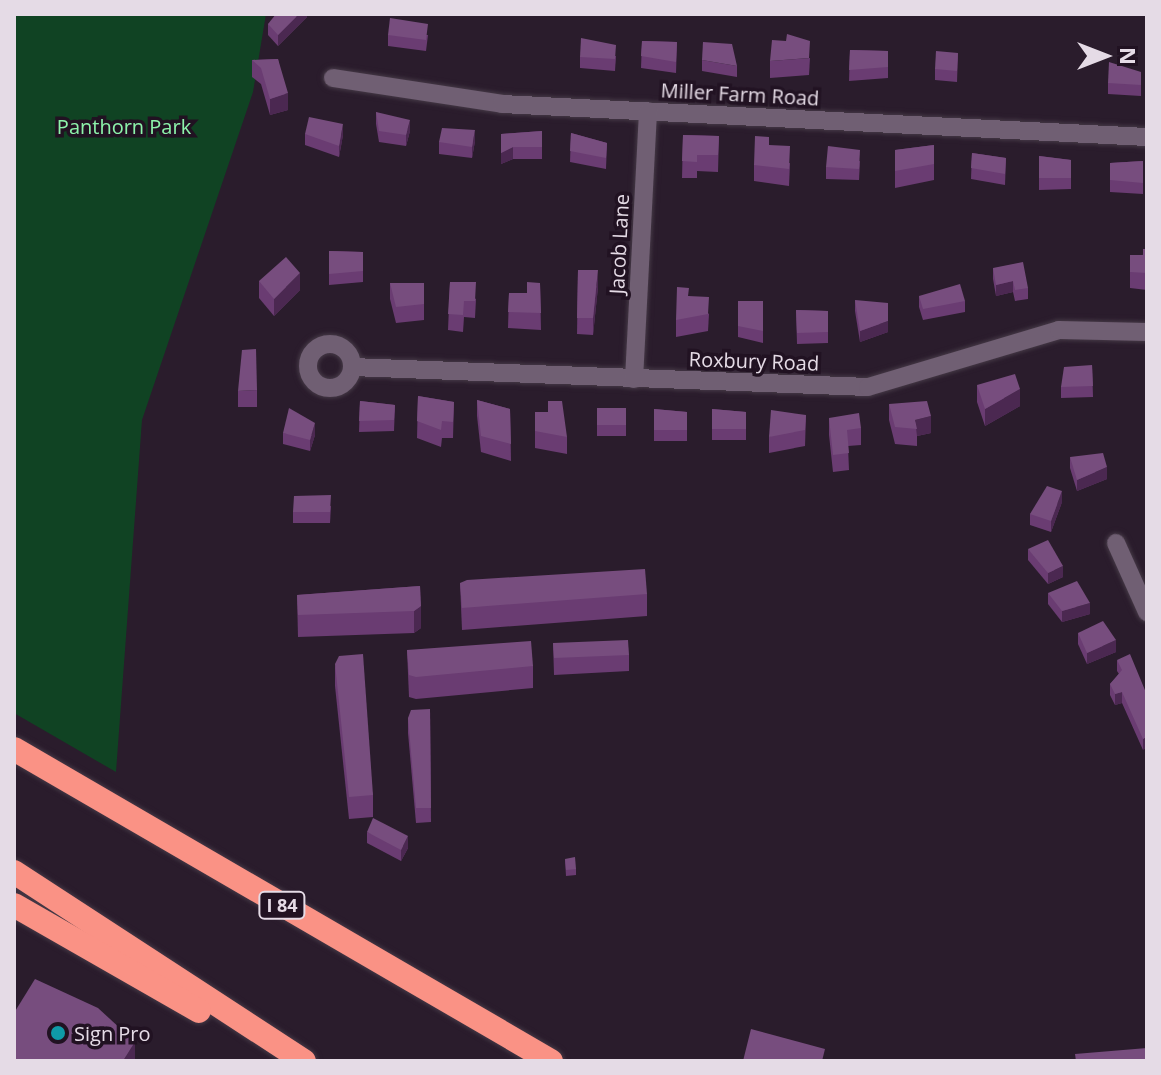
<!DOCTYPE html>
<html>
<head>
<meta charset="utf-8">
<style>
  body { margin:0 }
  #map { position:relative; width:1161px; height:1075px; overflow:hidden; background:#2a1c2c; font-family:"Open Sans",sans-serif }
  div>[style] { position:absolute }
  .green>* { inset:0; background:#104323 }
  .roads { filter:drop-shadow(0 0 2px #453946) drop-shadow(0 0 2px #453946) }
  .minor>* { height:18px; margin:-9px; padding:0 9px; transform-origin:9px; border-radius:9px; background:#705f73 }
  .minor>.ring { margin:-9px; padding:0; box-sizing:content-box; background:none; border:18px solid #705f73; border-radius:50% }
  .highway>* { height:24px; margin:-12px; padding:0 12px; transform-origin:12px; border-radius:12px; background:#fa9285 }
  .wall>* { inset:0; background:#6a3c72 }
  .shaded-wall>* { inset:0; background:#4b2851 }
  .building>* { inset:0; background:#774d7e }
  .dots>* { width:22px; height:22px; translate:-50% -50%; box-sizing:border-box; border:4px solid #211222; border-radius:50% }
  span { translate:-50% -50%; white-space:nowrap; text-align:center; line-height:1.15; -webkit-text-stroke:7px #211222; paint-order:stroke }
  .shield-label span { padding:2px 6px; background:#211222; border:2px solid; border-radius:6px; -webkit-text-stroke-width:0 }
  .shield-label { font-size:18px; color:#e5dbe6; font-weight:700 }
  .street-label { font-size:20px; color:#e5dbe6 }
  .park-label { font-size:20px; color:#8df3ab }
  .poi-label { font-size:20px; color:#e5dbe6 }
  .left { translate:0 -50%; text-align:left }
  .frame { position:absolute; inset:0; border:16px solid #e5dbe6; pointer-events:none }
  .north { position:absolute; left:1065px; top:16px; width:80px; height:80px; -webkit-text-stroke:6px #211222; paint-order:stroke; rotate:90deg; font-size:22px; font-weight:700; line-height:32px; text-align:center; color:#e5dbe6 }
  .north::after { content:''; display:block; margin:auto; width:28px; height:36px; background:#e5dbe6; clip-path:polygon(50% 0,100% 100%,50% 72%,0 100%) }
</style>
</head>
<body>
<div id="map">
  <div class="green">
    <div style="clip-path:polygon(14px 14px,266px 14px,253px 92px,142px 420px,116px 772px,14px 713px)"></div>
  </div>
  <div class="roads">
    <div class="minor">
      <div style="left:333px;top:78px;width:171px;rotate:8.7deg"></div>
      <div style="left:502px;top:104px;width:646px;rotate:2.93deg"></div>
      <div class="ring" style="left:308px;top:344px;width:26px;height:26px"></div>
      <div style="left:352px;top:367px;width:516px;rotate:2.22deg"></div>
      <div style="left:868px;top:387px;width:199px;rotate:-16.6deg"></div>
      <div style="left:1059px;top:330px;width:88px;rotate:1.3deg"></div>
      <div style="left:634px;top:379px;width:268px;rotate:-87deg"></div>
      <div style="left:1116px;top:543px;width:76px;rotate:65.8deg"></div>
    </div>
    <div class="highway">
      <div style="left:14px;top:749px;width:621px;rotate:30.16deg"></div>
      <div style="left:14px;top:872px;width:346px;rotate:33.1deg"></div>
      <div style="left:14px;top:905px;width:213px;rotate:29.8deg"></div>
    </div>
  </div>
  <div class="wall">
    <div style="clip-path:polygon(307px 14px,307px 17px,278px 46px,268px 35px,268px 24px)"></div>
    <div style="clip-path:polygon(388px 35px,428px 35px,426px 51px,388px 46px)"></div>
    <div style="clip-path:polygon(642px 41px,677px 42px,676px 73px,641px 68px)"></div>
    <div style="clip-path:polygon(850px 50px,888px 51px,888px 78px,849px 81px)"></div>
    <div style="clip-path:polygon(958px 53px,957px 82px,935px 80px,935px 69px)"></div>
    <div style="clip-path:polygon(616px 56px,615px 71px,580px 68px,580px 57px)"></div>
    <div style="clip-path:polygon(810px 58px,809px 75px,770px 78px,770px 61px)"></div>
    <div style="clip-path:polygon(278px 59px,288px 110px,270px 115px,261px 84px,252px 77px,252px 60px)"></div>
    <div style="clip-path:polygon(702px 60px,737px 66px,737px 77px,702px 71px)"></div>
    <div style="clip-path:polygon(1141px 72px,1141px 96px,1108px 94px,1108px 83px)"></div>
    <div style="clip-path:polygon(376px 112px,410px 131px,406px 146px,379px 142px,376px 124px)"></div>
    <div style="clip-path:polygon(542px 131px,542px 159px,513px 159px,501px 164px,501px 134px)"></div>
    <div style="clip-path:polygon(571px 133px,607px 143px,606px 169px,570px 162px)"></div>
    <div style="clip-path:polygon(305px 134px,343px 135px,339px 157px,305px 145px)"></div>
    <div style="clip-path:polygon(683px 135px,719px 136px,718px 172px,697px 171px,697px 178px,682px 178px)"></div>
    <div style="clip-path:polygon(475px 141px,472px 158px,439px 154px,439px 142px)"></div>
    <div style="clip-path:polygon(934px 145px,934px 180px,895px 188px,895px 150px)"></div>
    <div style="clip-path:polygon(972px 153px,1006px 158px,1005px 185px,971px 179px)"></div>
    <div style="clip-path:polygon(1039px 156px,1071px 160px,1071px 189px,1039px 190px)"></div>
    <div style="clip-path:polygon(860px 161px,859px 180px,826px 179px,826px 167px)"></div>
    <div style="clip-path:polygon(1143px 161px,1143px 194px,1110px 192px,1110px 163px)"></div>
    <div style="clip-path:polygon(790px 163px,789px 186px,754px 181px,754px 165px)"></div>
    <div style="clip-path:polygon(1147px 249px,1147px 290px,1130px 288px,1130px 272px)"></div>
    <div style="clip-path:polygon(329px 251px,363px 252px,363px 282px,329px 285px)"></div>
    <div style="clip-path:polygon(993px 268px,1028px 288px,1028px 299px,1015px 301px,1013px 292px,996px 296px,993px 279px)"></div>
    <div style="clip-path:polygon(578px 270px,598px 287px,593px 335px,577px 334px)"></div>
    <div style="clip-path:polygon(259px 281px,300px 290px,274px 316px,259px 298px)"></div>
    <div style="clip-path:polygon(450px 282px,476px 299px,475px 318px,464px 317px,463px 332px,448px 330px)"></div>
    <div style="clip-path:polygon(390px 283px,424px 283px,424px 320px,396px 323px,390px 299px)"></div>
    <div style="clip-path:polygon(540px 283px,541px 330px,508px 328px,509px 293px,527px 293px)"></div>
    <div style="clip-path:polygon(689px 296px,709px 314px,708px 331px,676px 337px,676px 320px)"></div>
    <div style="clip-path:polygon(919px 296px,965px 301px,965px 312px,923px 320px,919px 307px)"></div>
    <div style="clip-path:polygon(855px 300px,888px 332px,860px 342px,855px 311px)"></div>
    <div style="clip-path:polygon(738px 301px,763px 301px,763px 343px,738px 337px)"></div>
    <div style="clip-path:polygon(796px 310px,828px 311px,828px 343px,797px 344px)"></div>
    <div style="clip-path:polygon(1092px 365px,1093px 397px,1061px 398px,1061px 387px)"></div>
    <div style="clip-path:polygon(977px 385px,1020px 406px,985px 426px,977px 402px)"></div>
    <div style="clip-path:polygon(257px 390px,257px 407px,238px 407px,238px 391px)"></div>
    <div style="clip-path:polygon(418px 396px,454px 402px,453px 438px,442px 438px,441px 447px,417px 438px)"></div>
    <div style="clip-path:polygon(477px 400px,510px 409px,511px 461px,481px 452px,477px 416px)"></div>
    <div style="clip-path:polygon(360px 401px,395px 405px,394px 431px,359px 432px)"></div>
    <div style="clip-path:polygon(889px 404px,931px 433px,917px 436px,917px 446px,895px 444px,889px 420px)"></div>
    <div style="clip-path:polygon(597px 408px,626px 408px,626px 436px,597px 436px)"></div>
    <div style="clip-path:polygon(654px 409px,687px 412px,687px 441px,654px 441px)"></div>
    <div style="clip-path:polygon(712px 409px,746px 412px,746px 440px,712px 440px)"></div>
    <div style="clip-path:polygon(535px 412px,567px 437px,567px 454px,535px 448px)"></div>
    <div style="clip-path:polygon(806px 415px,805px 446px,769px 453px,769px 437px)"></div>
    <div style="clip-path:polygon(829px 418px,861px 428px,861px 445px,848px 446px,849px 470px,833px 472px,829px 435px)"></div>
    <div style="clip-path:polygon(283px 433px,315px 435px,310px 451px,283px 444px)"></div>
    <div style="clip-path:polygon(1070px 457px,1107px 479px,1077px 491px,1070px 468px)"></div>
    <div style="clip-path:polygon(1062px 502px,1051px 532px,1030px 525px,1030px 514px)"></div>
    <div style="clip-path:polygon(331px 506px,330px 523px,293px 523px,293px 512px)"></div>
    <div style="clip-path:polygon(1028px 549px,1063px 577px,1048px 584px,1028px 560px)"></div>
    <div style="clip-path:polygon(460px 583px,647px 594px,647px 616px,462px 630px)"></div>
    <div style="clip-path:polygon(420px 586px,421px 628px,414px 633px,298px 637px,297px 595px)"></div>
    <div style="clip-path:polygon(1048px 593px,1090px 614px,1062px 622px,1048px 604px)"></div>
    <div style="clip-path:polygon(1078px 633px,1116px 652px,1087px 664px,1078px 644px)"></div>
    <div style="clip-path:polygon(553px 643px,629px 655px,629px 671px,554px 675px)"></div>
    <div style="clip-path:polygon(407px 650px,533px 666px,533px 688px,416px 699px,409px 697px)"></div>
    <div style="clip-path:polygon(1117px 660px,1147px 695px,1143px 750px,1122px 703px,1115px 705px,1110px 695px,1110px 684px,1119px 674px,1117px 671px)"></div>
    <div style="clip-path:polygon(335px 664px,373px 795px,373px 817px,349px 819px,335px 686px)"></div>
    <div style="clip-path:polygon(430px 709px,431px 822px,416px 823px,408px 733px,408px 718px)"></div>
    <div style="clip-path:polygon(367px 832px,408px 848px,401px 861px,367px 843px)"></div>
    <div style="clip-path:polygon(565px 859px,576px 869px,576px 875px,566px 876px)"></div>
  </div>
  <div class="shaded-wall">
    <div style="clip-path:polygon(299px 14px,307px 14px,307px 17px,278px 46px,278px 35px)"></div>
    <div style="clip-path:polygon(288px 93px,288px 110px,270px 115px,270px 99px)"></div>
    <div style="clip-path:polygon(410px 120px,410px 131px,406px 146px,406px 135px)"></div>
    <div style="clip-path:polygon(343px 124px,343px 135px,339px 157px,339px 146px)"></div>
    <div style="clip-path:polygon(475px 130px,475px 141px,472px 158px,472px 147px)"></div>
    <div style="clip-path:polygon(513px 147px,513px 159px,501px 164px,501px 153px)"></div>
    <div style="clip-path:polygon(598px 270px,598px 287px,593px 335px,593px 318px)"></div>
    <div style="clip-path:polygon(300px 273px,300px 290px,274px 316px,274px 299px)"></div>
    <div style="clip-path:polygon(1013px 281px,1013px 292px,996px 296px,996px 285px)"></div>
    <div style="clip-path:polygon(888px 321px,888px 332px,860px 342px,860px 331px)"></div>
    <div style="clip-path:polygon(1020px 389px,1020px 406px,985px 426px,985px 409px)"></div>
    <div style="clip-path:polygon(931px 416px,931px 433px,917px 436px,915px 420px)"></div>
    <div style="clip-path:polygon(315px 423px,315px 435px,310px 451px,310px 440px)"></div>
    <div style="clip-path:polygon(1107px 467px,1107px 479px,1077px 491px,1077px 480px)"></div>
    <div style="clip-path:polygon(1062px 491px,1062px 502px,1051px 532px,1051px 521px)"></div>
    <div style="clip-path:polygon(1063px 566px,1063px 577px,1048px 584px,1048px 573px)"></div>
    <div style="clip-path:polygon(1090px 603px,1090px 614px,1062px 622px,1062px 611px)"></div>
    <div style="clip-path:polygon(421px 606px,421px 628px,414px 633px,414px 611px)"></div>
    <div style="clip-path:polygon(1116px 640px,1116px 652px,1087px 664px,1087px 653px)"></div>
    <div style="clip-path:polygon(1122px 692px,1122px 703px,1115px 705px,1115px 694px)"></div>
    <div style="clip-path:polygon(1147px 737px,1147px 748px,1143px 750px,1143px 739px)"></div>
    <div style="clip-path:polygon(408px 836px,408px 848px,401px 861px,401px 850px)"></div>
    <div style="clip-path:polygon(135px 1042px,135px 1061px,123px 1061px)"></div>
  </div>
  <div class="building">
    <div style="clip-path:polygon(276px 14px,299px 14px,278px 35px,268px 24px)"></div>
    <div style="clip-path:polygon(390px 18px,428px 24px,426px 40px,388px 35px)"></div>
    <div style="clip-path:polygon(787px 34px,810px 41px,809px 58px,770px 61px,772px 40px,786px 41px)"></div>
    <div style="clip-path:polygon(581px 38px,616px 45px,615px 59px,580px 57px)"></div>
    <div style="clip-path:polygon(642px 41px,677px 42px,676px 62px,641px 56px)"></div>
    <div style="clip-path:polygon(703px 42px,732px 44px,737px 66px,702px 60px)"></div>
    <div style="clip-path:polygon(850px 50px,888px 51px,888px 67px,849px 70px)"></div>
    <div style="clip-path:polygon(936px 51px,958px 53px,957px 71px,935px 69px)"></div>
    <div style="clip-path:polygon(278px 59px,288px 93px,270px 99px,261px 68px,252px 60px)"></div>
    <div style="clip-path:polygon(1109px 62px,1141px 72px,1141px 85px,1108px 83px)"></div>
    <div style="clip-path:polygon(376px 112px,410px 120px,406px 135px,379px 131px)"></div>
    <div style="clip-path:polygon(309px 117px,343px 124px,339px 146px,305px 134px)"></div>
    <div style="clip-path:polygon(442px 128px,475px 130px,472px 147px,439px 142px)"></div>
    <div style="clip-path:polygon(542px 131px,542px 147px,513px 147px,501px 153px,501px 134px)"></div>
    <div style="clip-path:polygon(571px 133px,607px 143px,606px 158px,570px 151px)"></div>
    <div style="clip-path:polygon(683px 135px,719px 136px,718px 155px,697px 155px,697px 162px,682px 161px)"></div>
    <div style="clip-path:polygon(755px 136px,769px 137px,769px 145px,790px 146px,789px 169px,754px 165px)"></div>
    <div style="clip-path:polygon(934px 145px,934px 164px,895px 171px,895px 150px)"></div>
    <div style="clip-path:polygon(828px 146px,860px 150px,859px 169px,826px 167px)"></div>
    <div style="clip-path:polygon(972px 153px,1006px 158px,1005px 174px,971px 168px)"></div>
    <div style="clip-path:polygon(1039px 156px,1071px 160px,1071px 178px,1039px 178px)"></div>
    <div style="clip-path:polygon(1143px 161px,1143px 183px,1110px 180px,1110px 163px)"></div>
    <div style="clip-path:polygon(1143px 249px,1147px 249px,1147px 273px,1130px 272px,1130px 255px,1143px 255px)"></div>
    <div style="clip-path:polygon(329px 251px,363px 252px,363px 271px,329px 274px)"></div>
    <div style="clip-path:polygon(286px 257px,300px 273px,274px 299px,259px 281px)"></div>
    <div style="clip-path:polygon(1023px 262px,1028px 288px,1015px 290px,1013px 281px,996px 285px,993px 268px)"></div>
    <div style="clip-path:polygon(578px 270px,598px 270px,593px 318px,577px 318px)"></div>
    <div style="clip-path:polygon(450px 282px,476px 282px,475px 301px,464px 301px,463px 315px,448px 314px)"></div>
    <div style="clip-path:polygon(527px 282px,540px 283px,541px 313px,508px 312px,509px 293px,527px 293px)"></div>
    <div style="clip-path:polygon(390px 283px,424px 283px,424px 304px,396px 307px)"></div>
    <div style="clip-path:polygon(960px 284px,965px 301px,923px 309px,919px 296px)"></div>
    <div style="clip-path:polygon(677px 287px,689px 288px,688px 296px,709px 297px,708px 314px,676px 320px)"></div>
    <div style="clip-path:polygon(855px 300px,888px 303px,888px 321px,860px 331px)"></div>
    <div style="clip-path:polygon(738px 301px,763px 301px,763px 331px,738px 326px)"></div>
    <div style="clip-path:polygon(796px 310px,828px 311px,828px 332px,797px 333px)"></div>
    <div style="clip-path:polygon(256px 349px,257px 390px,238px 391px,242px 350px)"></div>
    <div style="clip-path:polygon(1092px 365px,1093px 386px,1061px 387px,1064px 367px)"></div>
    <div style="clip-path:polygon(1015px 374px,1020px 389px,985px 409px,977px 385px)"></div>
    <div style="clip-path:polygon(418px 396px,454px 402px,453px 422px,442px 421px,441px 430px,417px 421px)"></div>
    <div style="clip-path:polygon(477px 400px,510px 409px,511px 444px,481px 436px)"></div>
    <div style="clip-path:polygon(360px 401px,395px 405px,394px 420px,359px 421px)"></div>
    <div style="clip-path:polygon(548px 401px,562px 401px,567px 437px,535px 431px,535px 412px,548px 412px)"></div>
    <div style="clip-path:polygon(927px 401px,931px 416px,915px 420px,917px 429px,895px 427px,889px 404px)"></div>
    <div style="clip-path:polygon(289px 408px,315px 423px,310px 440px,283px 433px)"></div>
    <div style="clip-path:polygon(597px 408px,626px 408px,626px 425px,597px 425px)"></div>
    <div style="clip-path:polygon(654px 409px,687px 412px,687px 430px,654px 430px)"></div>
    <div style="clip-path:polygon(712px 409px,746px 412px,746px 429px,712px 429px)"></div>
    <div style="clip-path:polygon(771px 410px,806px 415px,805px 430px,769px 437px)"></div>
    <div style="clip-path:polygon(859px 413px,861px 428px,847px 430px,849px 453px,833px 455px,829px 418px)"></div>
    <div style="clip-path:polygon(1103px 453px,1107px 467px,1077px 480px,1070px 457px)"></div>
    <div style="clip-path:polygon(1047px 486px,1062px 491px,1051px 521px,1030px 514px)"></div>
    <div style="clip-path:polygon(331px 495px,330px 512px,293px 512px,294px 496px)"></div>
    <div style="clip-path:polygon(1048px 540px,1063px 566px,1048px 573px,1028px 549px)"></div>
    <div style="clip-path:polygon(645px 569px,647px 594px,462px 608px,460px 583px,467px 580px)"></div>
    <div style="clip-path:polygon(1077px 581px,1090px 603px,1062px 611px,1048px 593px)"></div>
    <div style="clip-path:polygon(420px 586px,421px 606px,414px 611px,298px 615px,297px 595px)"></div>
    <div style="clip-path:polygon(1103px 621px,1116px 640px,1087px 653px,1078px 633px)"></div>
    <div style="clip-path:polygon(628px 640px,629px 655px,554px 658px,553px 643px)"></div>
    <div style="clip-path:polygon(531px 641px,533px 666px,416px 677px,409px 675px,407px 650px)"></div>
    <div style="clip-path:polygon(363px 654px,373px 795px,349px 797px,335px 664px,339px 656px)"></div>
    <div style="clip-path:polygon(1130px 654px,1147px 695px,1147px 737px,1143px 739px,1122px 692px,1115px 694px,1110px 684px,1122px 670px,1117px 660px)"></div>
    <div style="clip-path:polygon(430px 709px,431px 808px,416px 808px,408px 718px,411px 710px)"></div>
    <div style="clip-path:polygon(373px 818px,408px 836px,401px 850px,367px 832px)"></div>
    <div style="clip-path:polygon(575px 857px,576px 869px,566px 870px,565px 859px)"></div>
    <div style="clip-path:polygon(35px 979px,98px 1008px,135px 1042px,123px 1061px,14px 1061px,14px 1013px)"></div>
    <div style="clip-path:polygon(751px 1029px,825px 1049px,822px 1061px,743px 1061px)"></div>
    <div style="clip-path:polygon(1147px 1048px,1147px 1061px,1076px 1061px,1075px 1054px)"></div>
  </div>
  <div class="dots">
    <div style="left:58px;top:1033px;background:#0f9aa8"></div>
  </div>
  <div class="shield-label">
    <span style="left:282px;top:905px">I 84</span>
  </div>
  <div class="street-label">
    <span style="left:740px;top:94px;rotate:3deg">Miller Farm Road</span>
    <span style="left:619px;top:244px;rotate:-87deg">Jacob Lane</span>
    <span style="left:754px;top:361px;rotate:2deg">Roxbury Road</span>
  </div>
  <div class="park-label">
    <span style="left:124px;top:126px">Panthorn Park</span>
  </div>
  <div class="poi-label">
    <span class="left" style="left:74px;top:1033px">Sign Pro</span>
  </div>
  <div class="frame"></div>
  <div class="north">N</div>
</div>
</body>
</html>
